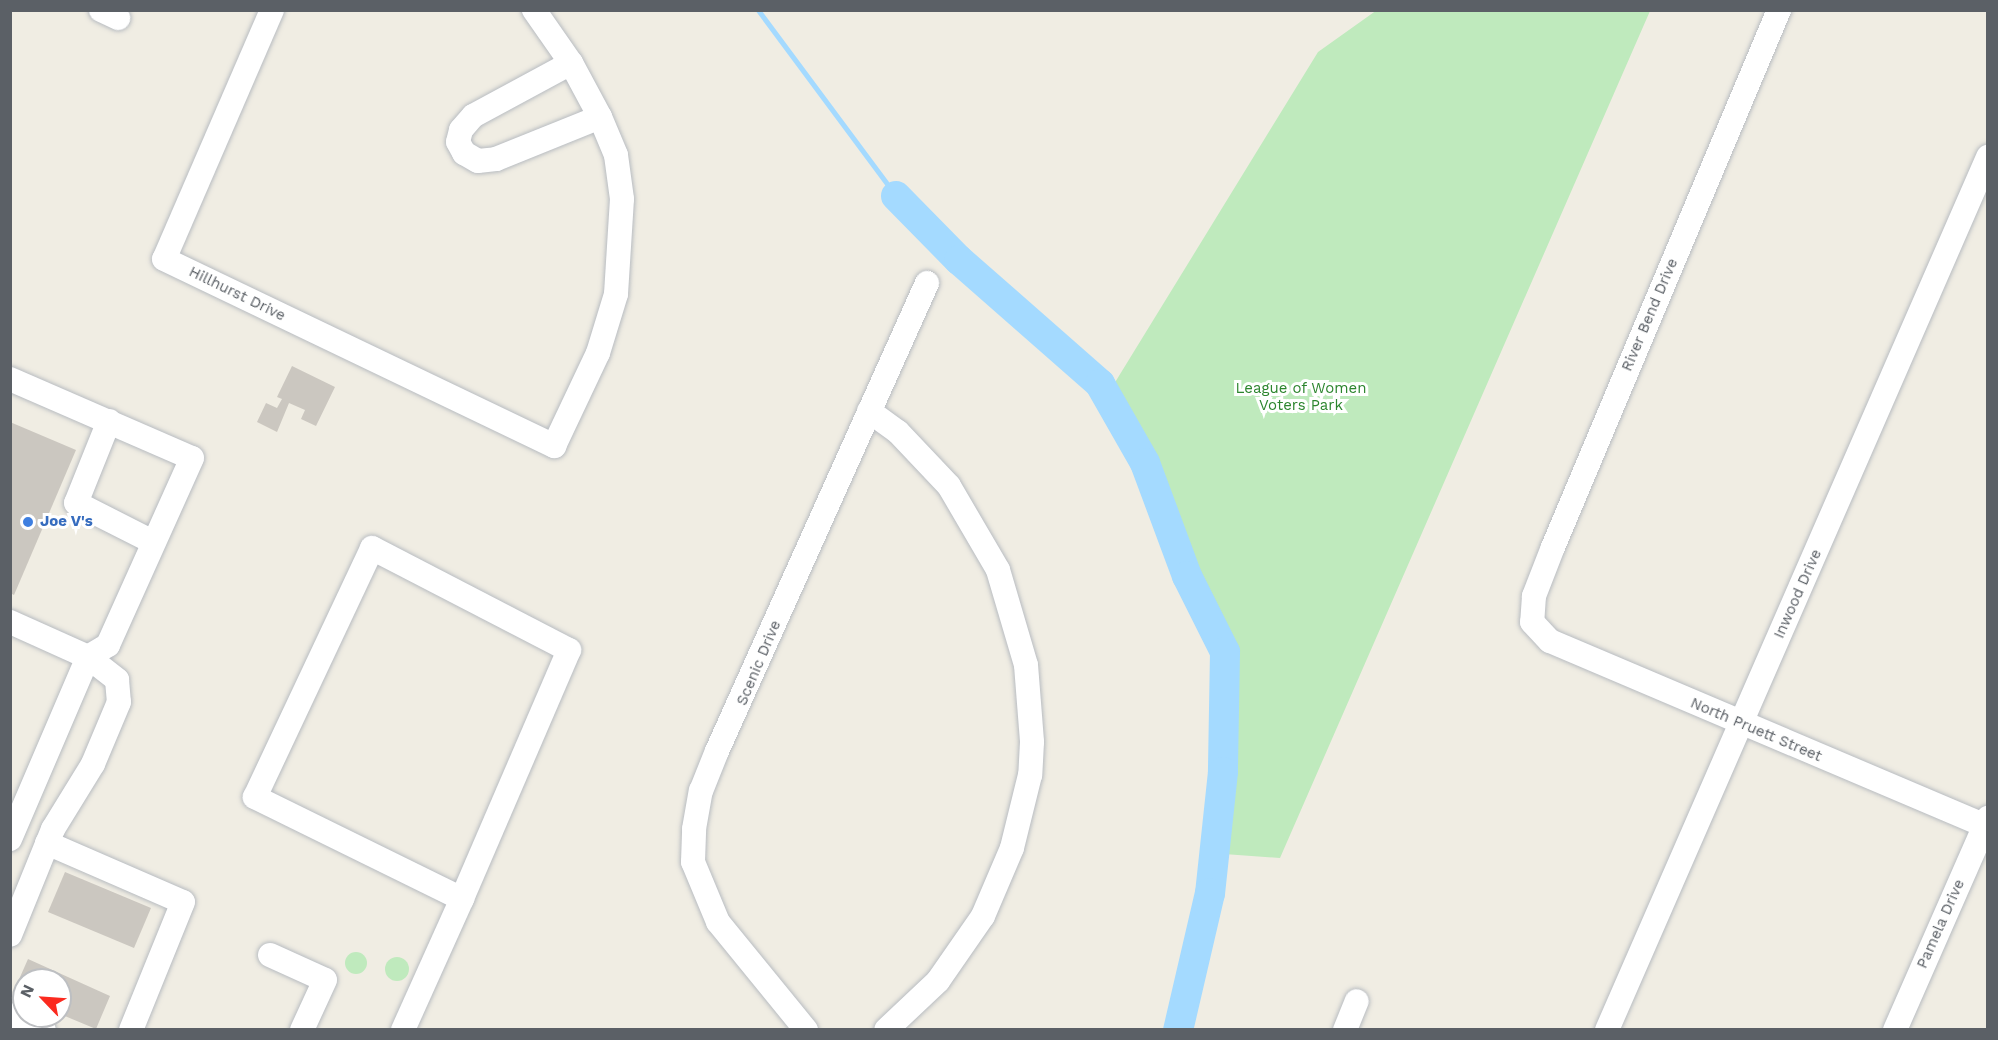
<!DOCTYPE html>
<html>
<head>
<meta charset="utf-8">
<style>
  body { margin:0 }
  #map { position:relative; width:1998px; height:1040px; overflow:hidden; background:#f0ede3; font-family:"Work Sans",sans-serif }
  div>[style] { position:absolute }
  .green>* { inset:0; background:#bfeabd }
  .round { border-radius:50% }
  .stream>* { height:5px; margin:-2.5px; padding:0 2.5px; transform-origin:2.5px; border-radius:2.5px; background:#a4daff }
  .river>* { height:30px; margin:-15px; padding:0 15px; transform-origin:15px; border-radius:15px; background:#a4daff }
  .building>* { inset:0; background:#cbc7c0 }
  .roads { filter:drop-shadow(0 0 2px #b8bcc1) drop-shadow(0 0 2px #b8bcc1) }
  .minor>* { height:24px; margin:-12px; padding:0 12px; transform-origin:12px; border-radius:12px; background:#fff }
  .dots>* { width:16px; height:16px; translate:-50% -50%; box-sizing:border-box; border:3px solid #fff; border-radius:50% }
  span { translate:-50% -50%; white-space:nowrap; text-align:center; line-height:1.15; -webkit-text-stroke:6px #fff; paint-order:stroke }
  .street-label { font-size:15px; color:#5b6066 }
  .park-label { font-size:15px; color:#2c852e }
  .shop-label { font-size:15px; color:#366cbe; font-weight:700 }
  .left { translate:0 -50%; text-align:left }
  .frame { position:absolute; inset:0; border:12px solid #5b6066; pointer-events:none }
  .north { position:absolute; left:12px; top:968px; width:60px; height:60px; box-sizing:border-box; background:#fff; border:2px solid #bdbfc2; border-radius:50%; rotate:295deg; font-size:16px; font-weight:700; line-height:24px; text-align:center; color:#5b6066 }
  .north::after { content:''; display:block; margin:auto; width:21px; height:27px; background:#fb2a1f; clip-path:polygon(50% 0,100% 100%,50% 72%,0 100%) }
</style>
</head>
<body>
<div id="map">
  <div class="green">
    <div style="clip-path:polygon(1377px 10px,1650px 11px,1280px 858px,1224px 854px,1237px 667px,1114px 384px,1318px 52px)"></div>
    <div class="round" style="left:345px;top:952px;width:22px;height:22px"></div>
    <div class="round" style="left:385px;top:957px;width:24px;height:24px"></div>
  </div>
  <div class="stream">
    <div style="left:758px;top:10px;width:232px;rotate:53.4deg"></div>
  </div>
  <div class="river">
    <div style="left:896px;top:196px;width:90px;rotate:45.5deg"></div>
    <div style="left:959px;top:260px;width:188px;rotate:41.3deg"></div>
    <div style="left:1100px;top:384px;width:91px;rotate:60.3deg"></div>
    <div style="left:1145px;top:463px;width:121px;rotate:69.6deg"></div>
    <div style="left:1187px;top:576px;width:85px;rotate:63.4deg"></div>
    <div style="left:1225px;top:652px;width:120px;rotate:91deg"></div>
    <div style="left:1223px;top:772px;width:122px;rotate:96.1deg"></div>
    <div style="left:1210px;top:893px;width:141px;rotate:103.1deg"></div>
  </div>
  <div class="building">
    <div style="clip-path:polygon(292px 366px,335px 387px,316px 426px,301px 419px,305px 410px,289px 403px,277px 432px,257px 422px,266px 403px,277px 408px,282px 399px,277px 397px)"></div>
    <div style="clip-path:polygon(10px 422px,76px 450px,14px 595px,10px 593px)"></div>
    <div style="clip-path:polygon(65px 872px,151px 908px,134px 948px,48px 912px)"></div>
    <div style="clip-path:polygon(28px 959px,110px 996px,96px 1029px,60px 1014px,60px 980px,24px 980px,24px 998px,13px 993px)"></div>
  </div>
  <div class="roads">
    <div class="minor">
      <div style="left:101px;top:10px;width:19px;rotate:25deg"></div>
      <div style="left:272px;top:10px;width:271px;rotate:113.4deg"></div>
      <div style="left:164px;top:259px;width:433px;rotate:25.6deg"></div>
      <div style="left:554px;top:446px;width:103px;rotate:-64.7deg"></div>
      <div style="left:598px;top:353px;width:62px;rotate:-73deg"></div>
      <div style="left:616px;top:294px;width:95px;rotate:-86.4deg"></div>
      <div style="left:622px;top:199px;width:44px;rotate:-97.8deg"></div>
      <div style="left:616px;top:155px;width:41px;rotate:-112.8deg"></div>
      <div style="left:600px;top:117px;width:61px;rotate:-118.2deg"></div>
      <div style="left:571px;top:63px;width:65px;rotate:-124.9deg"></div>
      <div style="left:1779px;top:10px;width:583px;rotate:112.82deg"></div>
      <div style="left:1553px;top:547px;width:53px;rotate:111.2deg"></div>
      <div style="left:1534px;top:596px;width:26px;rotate:94deg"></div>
      <div style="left:1532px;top:622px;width:26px;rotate:47deg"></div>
      <div style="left:1550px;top:641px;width:476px;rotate:23deg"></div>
      <div style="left:571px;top:63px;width:111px;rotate:151.6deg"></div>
      <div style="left:473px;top:116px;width:18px;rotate:131deg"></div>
      <div style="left:461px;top:130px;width:12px;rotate:104deg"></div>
      <div style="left:458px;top:142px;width:13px;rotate:61deg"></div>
      <div style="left:464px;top:153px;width:16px;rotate:30deg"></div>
      <div style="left:478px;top:161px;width:18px;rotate:-6deg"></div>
      <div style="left:496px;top:159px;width:112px;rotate:-22deg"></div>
      <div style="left:10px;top:379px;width:198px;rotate:23.5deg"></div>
      <div style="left:192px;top:458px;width:205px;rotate:114.2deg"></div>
      <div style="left:108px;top:645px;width:23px;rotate:149deg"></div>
      <div style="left:88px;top:657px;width:85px;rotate:-155.8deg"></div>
      <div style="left:869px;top:411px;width:36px;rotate:36deg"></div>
      <div style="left:898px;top:432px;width:74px;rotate:46.6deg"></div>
      <div style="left:949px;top:486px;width:97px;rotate:59.7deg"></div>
      <div style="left:998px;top:570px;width:99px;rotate:73.6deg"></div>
      <div style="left:1026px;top:665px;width:77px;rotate:85.5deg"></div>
      <div style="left:1032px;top:742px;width:33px;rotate:93deg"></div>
      <div style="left:1030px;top:775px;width:75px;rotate:103.9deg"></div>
      <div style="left:1012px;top:848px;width:74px;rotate:113.1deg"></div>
      <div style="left:983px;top:916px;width:79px;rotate:124.7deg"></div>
      <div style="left:938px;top:981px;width:71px;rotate:136.7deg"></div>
      <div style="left:109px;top:421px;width:88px;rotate:111.9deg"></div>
      <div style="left:76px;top:503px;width:86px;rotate:26.9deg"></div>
      <div style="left:372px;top:548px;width:222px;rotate:27.4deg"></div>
      <div style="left:569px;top:650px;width:271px;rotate:113.3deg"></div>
      <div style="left:462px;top:899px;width:231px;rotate:-153.8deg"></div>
      <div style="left:255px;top:797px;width:275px;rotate:-64.8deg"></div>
      <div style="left:10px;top:839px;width:198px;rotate:-66.8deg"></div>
      <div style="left:88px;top:657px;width:37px;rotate:38deg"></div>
      <div style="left:117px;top:680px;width:22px;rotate:85deg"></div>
      <div style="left:119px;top:702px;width:67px;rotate:112.8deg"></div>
      <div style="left:93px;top:764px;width:76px;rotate:121.6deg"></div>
      <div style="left:53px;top:829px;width:114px;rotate:112.1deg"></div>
      <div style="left:47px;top:843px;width:148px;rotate:23.5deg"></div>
      <div style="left:183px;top:902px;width:138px;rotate:112.1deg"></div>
      <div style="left:270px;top:955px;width:60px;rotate:24.4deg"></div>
      <div style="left:325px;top:980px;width:55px;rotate:114.7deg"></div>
      <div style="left:10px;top:1015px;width:37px;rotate:24deg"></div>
      <div style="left:403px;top:1030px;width:144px;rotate:-65.8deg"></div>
      <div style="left:806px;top:1030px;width:139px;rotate:-129.2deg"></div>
      <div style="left:718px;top:922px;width:65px;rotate:-112.6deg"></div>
      <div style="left:693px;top:862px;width:33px;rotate:-88deg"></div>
      <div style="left:694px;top:829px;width:39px;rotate:-80deg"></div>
      <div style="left:701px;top:791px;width:43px;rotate:-68.2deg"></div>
      <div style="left:717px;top:751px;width:513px;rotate:-65.83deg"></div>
      <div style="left:1345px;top:1030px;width:31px;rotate:-68deg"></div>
      <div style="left:1607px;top:1030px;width:953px;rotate:-66.42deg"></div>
      <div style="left:1895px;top:1030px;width:232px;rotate:-66.3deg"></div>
    </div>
  </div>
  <div class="dots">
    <div style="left:28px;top:522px;background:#3f7fe0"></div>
  </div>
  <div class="street-label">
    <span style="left:237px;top:294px;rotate:26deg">Hillhurst Drive</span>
    <span style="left:1650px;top:315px;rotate:-67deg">River Bend Drive</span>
    <span style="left:1798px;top:594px;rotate:-66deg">Inwood Drive</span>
    <span style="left:759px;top:663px;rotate:-67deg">Scenic Drive</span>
    <span style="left:1756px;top:730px;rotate:23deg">North Pruett Street</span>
    <span style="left:1941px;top:924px;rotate:-66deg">Pamela Drive</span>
  </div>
  <div class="park-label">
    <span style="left:1301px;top:397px">League of Women<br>Voters Park</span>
  </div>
  <div class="shop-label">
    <span class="left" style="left:40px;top:522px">Joe V's</span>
  </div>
  <div class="frame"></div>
  <div class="north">N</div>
</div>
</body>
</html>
